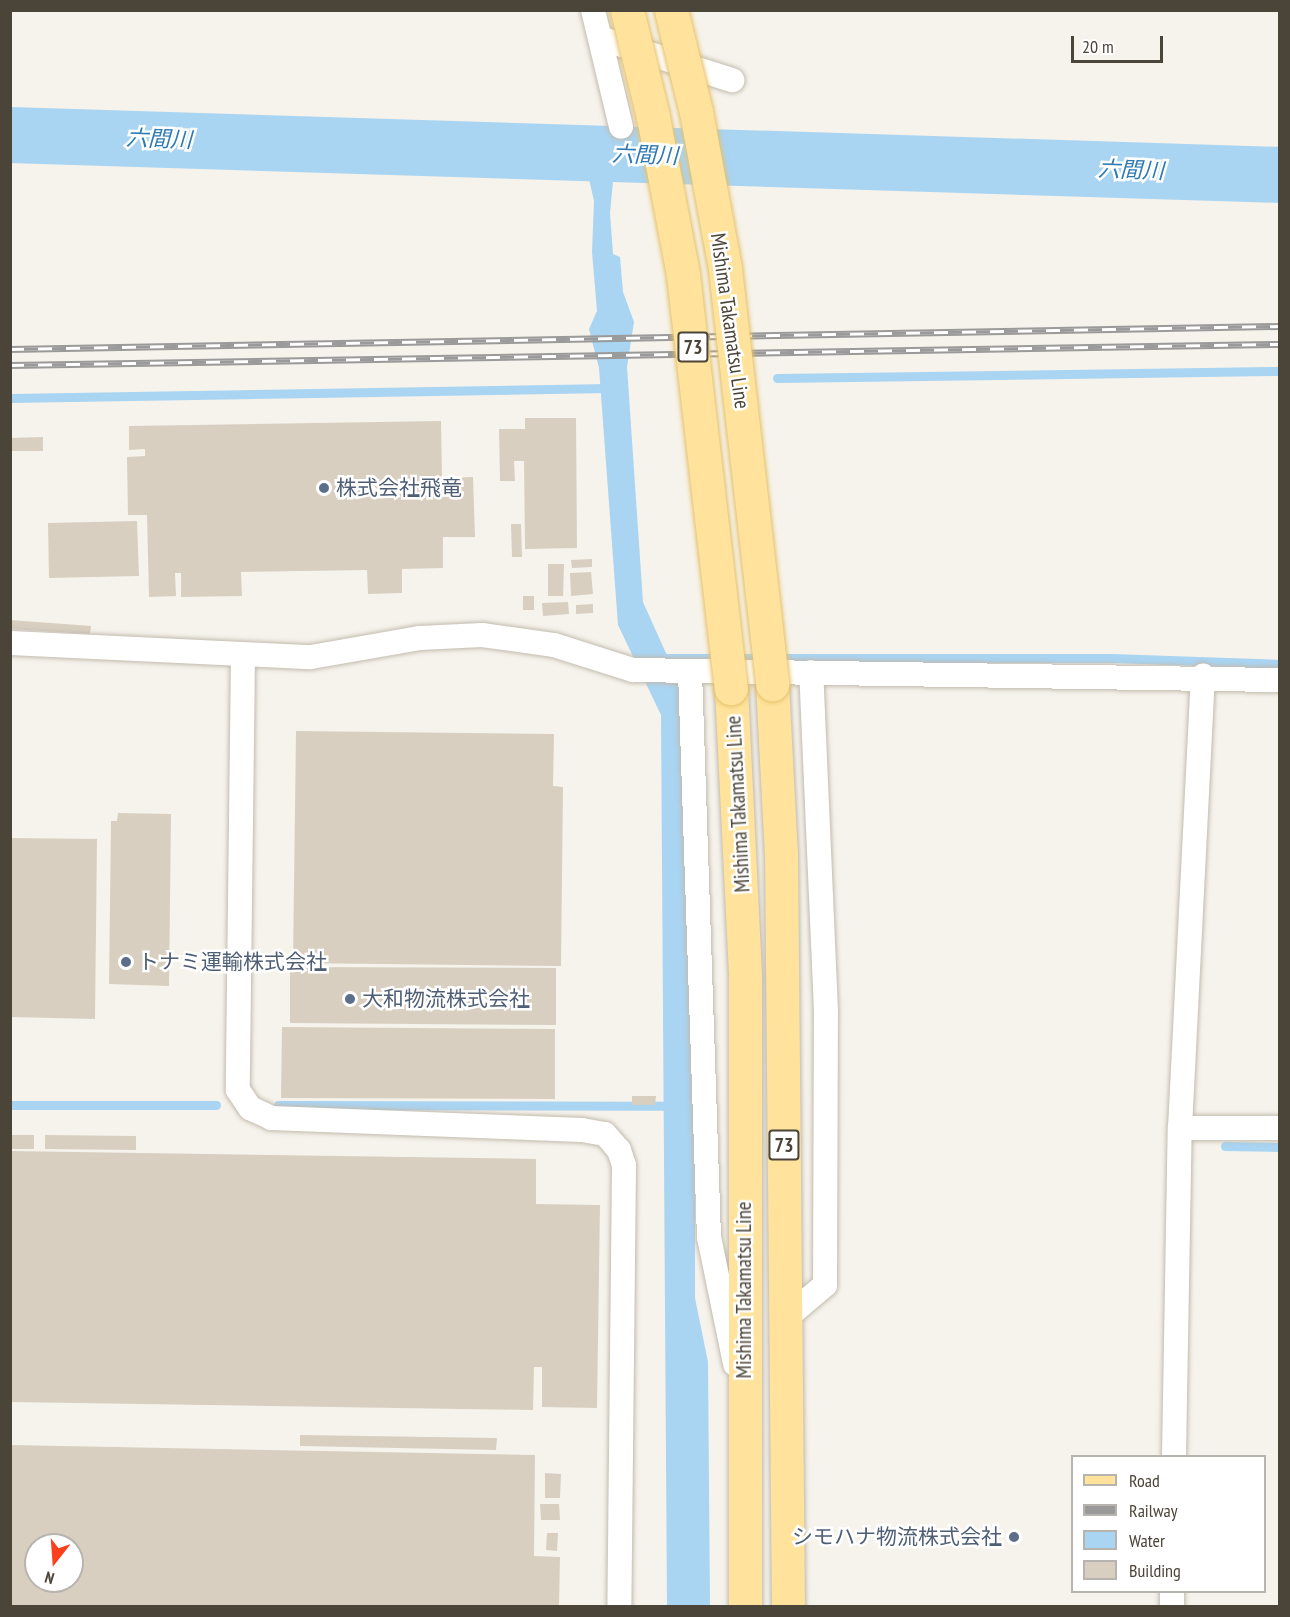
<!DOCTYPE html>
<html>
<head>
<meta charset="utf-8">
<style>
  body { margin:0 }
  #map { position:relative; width:1290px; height:1617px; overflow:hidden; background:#f6f3ec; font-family:"PT Sans Narrow","Noto Sans JP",sans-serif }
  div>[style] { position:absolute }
  .water>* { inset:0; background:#a9d4f2 }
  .stream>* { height:9px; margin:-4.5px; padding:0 4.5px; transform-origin:4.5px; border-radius:4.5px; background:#a9d4f2 }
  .river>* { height:56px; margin:-28px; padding:0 28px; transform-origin:28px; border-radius:28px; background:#a9d4f2 }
  .building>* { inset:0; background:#d8cfc1 }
  .roads { filter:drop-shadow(0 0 2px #c2bbae) drop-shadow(0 0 2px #c2bbae) }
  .street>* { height:24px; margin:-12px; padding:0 12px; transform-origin:12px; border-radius:12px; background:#fff }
  .primary>* { height:33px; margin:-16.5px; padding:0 16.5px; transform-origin:16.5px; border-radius:16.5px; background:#ffe39c }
  .rail>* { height:7px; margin-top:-3.5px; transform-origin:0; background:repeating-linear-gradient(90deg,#fff 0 14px,#9a9a9a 0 28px); box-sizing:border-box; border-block:2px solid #9a9a9a }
  .bridges { filter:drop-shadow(0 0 2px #e6c16a) drop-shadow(0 0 2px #e6c16a) }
  .primary-bridge>* { height:33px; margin:-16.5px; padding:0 16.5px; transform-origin:16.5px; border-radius:16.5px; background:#ffe39c }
  .dots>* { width:16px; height:16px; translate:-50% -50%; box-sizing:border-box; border:3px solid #fff; border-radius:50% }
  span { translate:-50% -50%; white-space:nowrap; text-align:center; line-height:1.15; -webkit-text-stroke:5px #fff; paint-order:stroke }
  .shield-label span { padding:2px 4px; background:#fff; border:2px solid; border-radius:4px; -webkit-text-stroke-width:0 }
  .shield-label { font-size:20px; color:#4b4439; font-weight:700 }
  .street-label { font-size:21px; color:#4b4439 }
  .service-label { font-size:21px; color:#4e5e75 }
  .left { translate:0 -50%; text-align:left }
  .right { translate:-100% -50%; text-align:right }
  .water-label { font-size:22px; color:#2e7ab2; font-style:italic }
  .frame { position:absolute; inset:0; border:12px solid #4b4439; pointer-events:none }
  .legend { position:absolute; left:1071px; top:1455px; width:195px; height:138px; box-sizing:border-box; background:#fff; border:2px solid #b7b4b0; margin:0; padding:8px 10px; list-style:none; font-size:18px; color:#4b4439 }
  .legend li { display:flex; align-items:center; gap:12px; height:30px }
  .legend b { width:30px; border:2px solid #b7b4b0 }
  .north { position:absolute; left:24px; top:1533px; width:60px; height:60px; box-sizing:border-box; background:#fff; border:2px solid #b7b4b0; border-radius:50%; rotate:197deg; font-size:16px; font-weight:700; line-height:24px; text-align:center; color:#4b4439 }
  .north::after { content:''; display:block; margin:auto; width:21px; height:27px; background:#fc3f1d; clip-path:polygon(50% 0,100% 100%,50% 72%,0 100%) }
  .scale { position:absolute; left:1071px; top:36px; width:92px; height:27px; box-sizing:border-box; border:3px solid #4b4439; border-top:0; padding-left:8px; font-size:18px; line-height:21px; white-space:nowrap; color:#4b4439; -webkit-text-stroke:4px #fff; paint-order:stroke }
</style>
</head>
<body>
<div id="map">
  <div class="water">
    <div style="clip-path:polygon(589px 179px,613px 181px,610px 213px,613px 254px,620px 257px,623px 292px,634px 322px,627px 367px,643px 602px,679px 682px,695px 1106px,695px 1298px,708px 1362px,710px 1606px,667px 1606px,661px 715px,618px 625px,599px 368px,589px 329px,597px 311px,592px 252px,594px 201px)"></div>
  </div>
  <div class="stream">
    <div style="left:599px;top:153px;width:39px;rotate:87deg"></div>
    <div style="left:777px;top:378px;width:503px;rotate:-0.8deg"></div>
    <div style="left:10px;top:398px;width:598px;rotate:-0.96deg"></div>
    <div style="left:655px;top:658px;width:456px"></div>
    <div style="left:1111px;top:658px;width:169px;rotate:2deg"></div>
    <div style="left:10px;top:1105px;width:206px"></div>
    <div style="left:278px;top:1105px;width:394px;rotate:0.1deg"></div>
    <div style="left:1225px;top:1146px;width:55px;rotate:1deg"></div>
  </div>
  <div class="river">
    <div style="left:10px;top:135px;width:1271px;rotate:1.8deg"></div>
  </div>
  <div class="building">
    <div style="clip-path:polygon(525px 418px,576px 418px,577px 548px,525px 549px,524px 461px,514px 461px,515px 481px,500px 481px,499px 429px,525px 429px)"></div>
    <div style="clip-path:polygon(441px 421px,442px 478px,473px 477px,475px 537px,443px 537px,443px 568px,402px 569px,402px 593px,368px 594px,367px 570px,241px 572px,242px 596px,181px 597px,181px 573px,175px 573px,176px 596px,149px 597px,147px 515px,128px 515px,127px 457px,145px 456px,145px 449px,129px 450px,129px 426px)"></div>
    <div style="clip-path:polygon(43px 437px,43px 451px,10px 451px,10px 438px)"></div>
    <div style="clip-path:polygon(137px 521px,139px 576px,49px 578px,48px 523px)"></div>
    <div style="clip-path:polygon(511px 524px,521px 524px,522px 557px,512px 557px)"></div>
    <div style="clip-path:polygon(592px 559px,592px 567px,572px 568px,571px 560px)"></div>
    <div style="clip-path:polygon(548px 564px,564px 564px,563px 596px,548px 596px)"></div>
    <div style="clip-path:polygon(591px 572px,593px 594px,571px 596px,570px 573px)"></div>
    <div style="clip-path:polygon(523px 596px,534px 596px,534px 610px,523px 610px)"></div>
    <div style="clip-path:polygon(568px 602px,569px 614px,543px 616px,542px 603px)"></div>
    <div style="clip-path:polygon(593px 604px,593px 613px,576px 614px,576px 605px)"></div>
    <div style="clip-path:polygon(10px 620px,91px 626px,90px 634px,10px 629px)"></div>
    <div style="clip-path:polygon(296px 731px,554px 734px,553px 786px,563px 787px,561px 966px,293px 963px)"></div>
    <div style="clip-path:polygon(118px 813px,171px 814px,169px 986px,109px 984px,111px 821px,117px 821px)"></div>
    <div style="clip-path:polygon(10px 838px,97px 839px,95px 1019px,10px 1017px)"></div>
    <div style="clip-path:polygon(290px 967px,556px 968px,556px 1025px,290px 1023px)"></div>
    <div style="clip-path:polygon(282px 1027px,555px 1029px,555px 1099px,281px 1098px)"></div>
    <div style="clip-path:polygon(632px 1096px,656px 1096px,655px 1105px,632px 1105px)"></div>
    <div style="clip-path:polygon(10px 1135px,34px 1135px,34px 1149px,10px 1149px)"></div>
    <div style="clip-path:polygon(45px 1135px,136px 1136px,136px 1150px,45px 1149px)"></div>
    <div style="clip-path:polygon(10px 1151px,536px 1159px,536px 1204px,600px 1205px,597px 1408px,542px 1407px,542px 1367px,534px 1367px,533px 1410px,10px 1402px)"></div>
    <div style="clip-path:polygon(300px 1435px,497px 1438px,496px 1450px,300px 1446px)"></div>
    <div style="clip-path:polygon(evenodd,10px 1445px,535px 1455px,534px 1556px,560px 1557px,559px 1606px,10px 1606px,10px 1445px,36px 1545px,72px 1545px,72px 1581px,36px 1581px,36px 1545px)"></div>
    <div style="clip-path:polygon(545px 1473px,561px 1474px,560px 1498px,545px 1498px)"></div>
    <div style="clip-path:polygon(540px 1504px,559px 1504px,560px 1520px,541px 1520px)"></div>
    <div style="clip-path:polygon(547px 1533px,558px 1533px,557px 1551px,546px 1550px)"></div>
  </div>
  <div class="roads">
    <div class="street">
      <div style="left:593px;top:10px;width:120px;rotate:76.5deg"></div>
      <div style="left:600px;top:38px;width:139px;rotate:17.7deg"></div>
      <div style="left:10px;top:643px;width:301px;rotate:2.7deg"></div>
      <div style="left:311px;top:657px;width:111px;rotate:-9.9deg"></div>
      <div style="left:420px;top:638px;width:62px;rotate:-2.8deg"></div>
      <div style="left:482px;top:635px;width:73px;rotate:7.9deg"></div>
      <div style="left:554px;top:645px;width:83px;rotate:17.6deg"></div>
      <div style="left:633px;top:670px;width:647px;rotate:0.89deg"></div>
      <div style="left:243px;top:656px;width:434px;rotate:90.7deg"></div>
      <div style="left:238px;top:1090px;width:22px;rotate:56deg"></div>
      <div style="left:250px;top:1108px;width:23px;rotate:25deg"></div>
      <div style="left:271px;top:1118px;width:311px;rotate:2.2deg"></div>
      <div style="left:582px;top:1130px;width:23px;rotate:10deg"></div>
      <div style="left:605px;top:1134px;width:21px;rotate:49deg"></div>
      <div style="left:619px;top:1150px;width:16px;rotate:72deg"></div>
      <div style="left:624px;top:1165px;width:441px;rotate:90.6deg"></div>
      <div style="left:690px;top:671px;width:566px;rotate:88.08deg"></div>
      <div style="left:709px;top:1237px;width:130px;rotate:78.4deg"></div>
      <div style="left:1180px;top:1128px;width:100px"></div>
      <div style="left:787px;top:1317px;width:50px;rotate:-40.1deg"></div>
      <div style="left:825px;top:1285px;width:274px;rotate:-89.8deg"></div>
      <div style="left:826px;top:1011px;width:339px;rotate:-92.5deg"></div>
      <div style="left:1174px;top:1456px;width:328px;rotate:-89deg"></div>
      <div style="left:1180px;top:1128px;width:453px;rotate:-87.1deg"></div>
      <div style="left:1172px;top:1606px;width:14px;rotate:-90deg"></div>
    </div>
    <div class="primary">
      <div style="left:772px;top:684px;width:169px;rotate:87deg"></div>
      <div style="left:781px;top:853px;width:753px;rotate:89.47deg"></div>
      <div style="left:731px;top:688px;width:289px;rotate:87.2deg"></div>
      <div style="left:745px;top:977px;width:629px;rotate:90deg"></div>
    </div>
  </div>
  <div class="rail">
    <div style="left:10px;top:349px;width:1270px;rotate:-1.04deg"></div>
    <div style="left:10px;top:365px;width:1270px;rotate:-0.95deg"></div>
  </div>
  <div class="bridges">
    <div class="primary-bridge">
      <div style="left:627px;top:10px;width:110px;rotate:76.3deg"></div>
      <div style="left:653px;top:117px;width:161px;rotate:79.2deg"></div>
      <div style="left:683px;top:275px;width:416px;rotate:83.4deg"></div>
      <div style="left:671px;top:10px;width:105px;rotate:76.2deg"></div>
      <div style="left:696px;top:112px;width:160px;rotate:79.5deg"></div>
      <div style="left:725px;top:269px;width:418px;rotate:83.5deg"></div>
    </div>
  </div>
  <div class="dots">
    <div style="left:324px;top:488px;background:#5c6f8a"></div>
    <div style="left:126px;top:962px;background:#5c6f8a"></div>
    <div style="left:350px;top:999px;background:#5c6f8a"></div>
    <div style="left:1014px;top:1537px;background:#5c6f8a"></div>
  </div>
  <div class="shield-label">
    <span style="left:693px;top:347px">73</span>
    <span style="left:784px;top:1145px">73</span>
  </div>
  <div class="street-label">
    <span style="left:730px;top:321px;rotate:82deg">Mishima Takamatsu Line</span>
    <span style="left:738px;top:804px;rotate:-93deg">Mishima Takamatsu Line</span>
    <span style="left:744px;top:1290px;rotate:-90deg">Mishima Takamatsu Line</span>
  </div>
  <div class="service-label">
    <span class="left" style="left:336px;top:488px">株式会社飛竜</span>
    <span class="left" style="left:138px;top:962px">トナミ運輸株式会社</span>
    <span class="left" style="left:362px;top:999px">大和物流株式会社</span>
    <span class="right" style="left:1002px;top:1537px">シモハナ物流株式会社</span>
  </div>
  <div class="water-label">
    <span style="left:159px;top:139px;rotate:2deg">六間川</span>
    <span style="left:645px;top:155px;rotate:2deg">六間川</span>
    <span style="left:1131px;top:170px;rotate:2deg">六間川</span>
  </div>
  <div class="frame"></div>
  <ul class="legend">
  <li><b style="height:8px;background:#ffe39c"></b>Road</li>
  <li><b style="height:8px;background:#9a9a9a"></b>Railway</li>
  <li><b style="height:16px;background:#a9d4f2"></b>Water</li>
  <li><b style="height:16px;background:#d8cfc1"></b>Building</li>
  </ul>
  <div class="north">N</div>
  <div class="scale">20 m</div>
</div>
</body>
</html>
